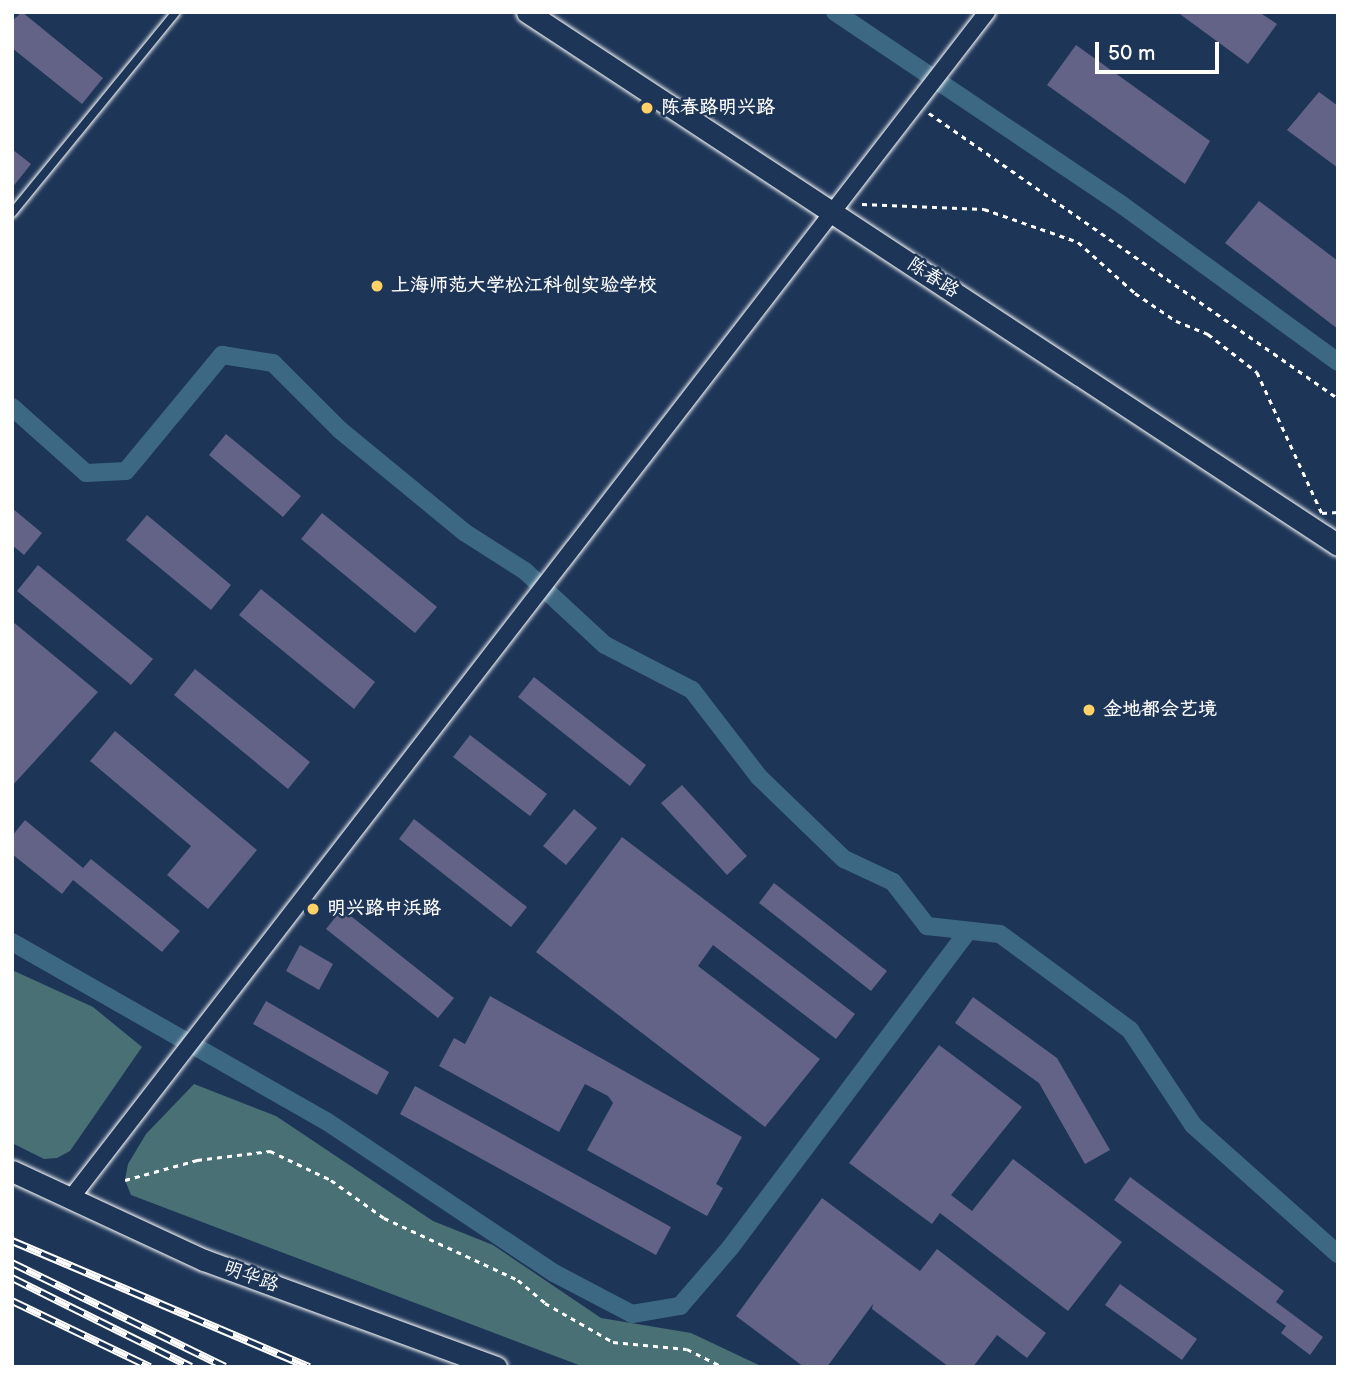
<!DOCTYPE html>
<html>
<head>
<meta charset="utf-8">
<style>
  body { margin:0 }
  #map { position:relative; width:1350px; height:1379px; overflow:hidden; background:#1d3557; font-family:"Balsamiq Sans","LXGW WenKai TC",sans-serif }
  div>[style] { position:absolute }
  .green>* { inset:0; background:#497074 }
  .canal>* { height:18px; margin:-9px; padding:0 9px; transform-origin:9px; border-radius:9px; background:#3d6883 }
  .building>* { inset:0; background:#626387 }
  .path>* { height:2.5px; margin-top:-1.25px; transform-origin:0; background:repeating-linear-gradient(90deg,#fff 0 5px,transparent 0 10px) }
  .roads { filter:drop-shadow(0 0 2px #fff) drop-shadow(0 0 2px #fff) }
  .lane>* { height:8px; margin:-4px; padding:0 4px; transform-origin:4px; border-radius:4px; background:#1d3557 }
  .street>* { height:16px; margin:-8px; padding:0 8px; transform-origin:8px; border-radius:8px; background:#1d3557 }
  .secondary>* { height:21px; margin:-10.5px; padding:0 10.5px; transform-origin:10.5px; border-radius:10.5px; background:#1d3557 }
  .rail>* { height:8px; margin-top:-4px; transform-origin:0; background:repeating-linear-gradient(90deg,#1d3557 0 16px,#fff 0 32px); box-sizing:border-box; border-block:2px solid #fff }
  .dots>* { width:19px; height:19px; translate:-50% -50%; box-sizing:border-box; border:4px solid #1d3557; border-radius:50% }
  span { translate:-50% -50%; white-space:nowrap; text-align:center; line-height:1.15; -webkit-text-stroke:5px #1d3557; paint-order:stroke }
  .poi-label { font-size:19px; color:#fff; font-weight:700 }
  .left { translate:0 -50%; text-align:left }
  .street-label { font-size:19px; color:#fff }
  .frame { position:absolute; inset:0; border:14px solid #fff; pointer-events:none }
  .scale { position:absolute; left:1095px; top:42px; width:124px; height:32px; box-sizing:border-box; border:4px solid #fff; border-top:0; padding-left:9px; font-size:21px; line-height:24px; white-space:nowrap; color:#fff; -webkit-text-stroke:5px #1d3557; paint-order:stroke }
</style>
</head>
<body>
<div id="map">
  <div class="green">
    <div style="clip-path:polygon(12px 970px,93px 1007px,142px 1047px,70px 1151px,57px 1158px,44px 1159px,12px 1143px)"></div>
    <div style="clip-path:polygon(194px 1084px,276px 1116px,433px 1221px,493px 1245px,601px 1318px,691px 1333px,763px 1367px,584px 1367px,131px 1195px,125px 1180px,128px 1164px,146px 1134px)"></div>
  </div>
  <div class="canal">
    <div style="left:835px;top:12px;width:346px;rotate:33.9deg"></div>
    <div style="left:1122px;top:205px;width:267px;rotate:36deg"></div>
    <div style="left:12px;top:407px;width:99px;rotate:41.7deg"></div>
    <div style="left:86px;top:473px;width:40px;rotate:-2.9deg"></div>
    <div style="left:126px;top:471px;width:151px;rotate:-50.4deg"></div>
    <div style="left:222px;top:355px;width:52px;rotate:8.9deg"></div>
    <div style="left:273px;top:363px;width:95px;rotate:45deg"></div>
    <div style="left:340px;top:430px;width:161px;rotate:39.4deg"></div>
    <div style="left:464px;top:532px;width:72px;rotate:32.6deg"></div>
    <div style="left:525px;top:571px;width:109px;rotate:42.8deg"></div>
    <div style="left:605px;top:645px;width:98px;rotate:27.3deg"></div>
    <div style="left:692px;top:690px;width:110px;rotate:52.4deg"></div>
    <div style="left:759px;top:777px;width:118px;rotate:44deg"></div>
    <div style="left:844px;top:859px;width:54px;rotate:25.1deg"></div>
    <div style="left:893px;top:882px;width:56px;rotate:52.3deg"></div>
    <div style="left:927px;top:926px;width:73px;rotate:6.3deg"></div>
    <div style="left:1000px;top:934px;width:162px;rotate:36.4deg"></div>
    <div style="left:1130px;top:1030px;width:114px;rotate:56.4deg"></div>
    <div style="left:1193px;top:1125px;width:194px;rotate:41.7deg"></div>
    <div style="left:12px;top:942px;width:361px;rotate:29.7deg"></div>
    <div style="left:326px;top:1121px;width:274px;rotate:33.7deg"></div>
    <div style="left:554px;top:1273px;width:88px;rotate:27.7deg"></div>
    <div style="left:632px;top:1314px;width:49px;rotate:-9.5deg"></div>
    <div style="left:680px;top:1306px;width:77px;rotate:-49.2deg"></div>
    <div style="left:730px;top:1248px;width:396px;rotate:-53.1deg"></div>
  </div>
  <div class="building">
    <div style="clip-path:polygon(22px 12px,103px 78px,82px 104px,12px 48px,12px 21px)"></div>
    <div style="clip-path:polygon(1177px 12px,1259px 12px,1277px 24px,1248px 64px)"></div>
    <div style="clip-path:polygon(1076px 45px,1210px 141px,1185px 184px,1047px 85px)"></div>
    <div style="clip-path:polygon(1319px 92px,1338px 106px,1338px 168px,1287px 130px)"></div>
    <div style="clip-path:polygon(12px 149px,31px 164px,12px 188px)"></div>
    <div style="clip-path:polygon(1259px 201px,1338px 261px,1338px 329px,1225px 243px)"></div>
    <div style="clip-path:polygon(226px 434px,301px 496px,283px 517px,209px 455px)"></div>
    <div style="clip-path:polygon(12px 508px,42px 533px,24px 555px,12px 545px)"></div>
    <div style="clip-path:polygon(322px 513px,437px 607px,415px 633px,301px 539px)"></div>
    <div style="clip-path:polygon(147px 515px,231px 585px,211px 610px,126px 540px)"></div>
    <div style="clip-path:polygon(38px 565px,153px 659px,131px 685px,17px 591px)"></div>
    <div style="clip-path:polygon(261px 589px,375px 682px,354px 709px,239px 615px)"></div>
    <div style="clip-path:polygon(12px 621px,98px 692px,12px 786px)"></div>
    <div style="clip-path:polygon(195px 669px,310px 762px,288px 789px,174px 695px)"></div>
    <div style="clip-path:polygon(534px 677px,646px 765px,630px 786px,518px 697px)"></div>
    <div style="clip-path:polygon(115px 731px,257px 850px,208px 909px,167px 875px,191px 846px,90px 761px)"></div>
    <div style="clip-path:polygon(470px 735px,547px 794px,530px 816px,453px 757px)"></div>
    <div style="clip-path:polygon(682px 785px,747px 856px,727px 875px,661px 803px)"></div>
    <div style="clip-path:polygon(574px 809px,597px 828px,566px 865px,543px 846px)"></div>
    <div style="clip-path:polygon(414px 819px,527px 907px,511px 927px,399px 839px)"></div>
    <div style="clip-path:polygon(25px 820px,83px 868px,91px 859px,180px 931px,162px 952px,73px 880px,62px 894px,12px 854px,12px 836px)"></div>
    <div style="clip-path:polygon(622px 837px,855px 1014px,836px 1039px,713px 945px,698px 966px,820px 1059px,765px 1127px,536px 952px)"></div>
    <div style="clip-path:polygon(774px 883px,887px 971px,871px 991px,759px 903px)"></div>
    <div style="clip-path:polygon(342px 909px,454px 998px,438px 1018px,326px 929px)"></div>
    <div style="clip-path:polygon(300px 945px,333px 964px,319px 990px,286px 971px)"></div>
    <div style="clip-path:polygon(490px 996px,742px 1137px,716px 1184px,723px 1188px,707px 1216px,587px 1150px,613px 1103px,608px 1096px,585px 1084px,559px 1132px,439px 1066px,454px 1038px,465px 1044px)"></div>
    <div style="clip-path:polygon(973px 997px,1057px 1058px,1110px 1150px,1085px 1164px,1039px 1083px,955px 1023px)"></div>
    <div style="clip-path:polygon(266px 1001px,389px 1072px,377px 1095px,253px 1024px)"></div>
    <div style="clip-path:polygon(939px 1045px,1022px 1107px,951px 1195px,972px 1211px,1013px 1159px,1122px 1242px,1068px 1311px,940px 1213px,932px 1224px,849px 1163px)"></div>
    <div style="clip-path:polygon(415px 1086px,671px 1227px,656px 1255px,400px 1114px)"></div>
    <div style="clip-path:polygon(1130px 1177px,1284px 1291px,1276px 1302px,1323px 1337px,1310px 1355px,1281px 1333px,1286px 1326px,1114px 1200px)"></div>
    <div style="clip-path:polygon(822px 1198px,920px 1271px,937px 1249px,1046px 1333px,1027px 1358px,997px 1335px,973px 1367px,949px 1367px,872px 1309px,873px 1304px,827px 1367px,804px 1367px,736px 1316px)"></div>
    <div style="clip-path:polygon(1120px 1284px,1197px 1339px,1182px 1360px,1105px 1305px)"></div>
  </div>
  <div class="path">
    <div style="left:929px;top:113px;width:499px;rotate:34.9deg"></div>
    <div style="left:862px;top:204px;width:122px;rotate:2.3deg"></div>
    <div style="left:984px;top:209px;width:100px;rotate:19.3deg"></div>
    <div style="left:1078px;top:242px;width:76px;rotate:41.8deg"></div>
    <div style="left:1135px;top:293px;width:50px;rotate:34.3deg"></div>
    <div style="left:1176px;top:321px;width:35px;rotate:22deg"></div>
    <div style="left:1208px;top:334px;width:62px;rotate:37.8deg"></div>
    <div style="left:1257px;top:372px;width:155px;rotate:65.3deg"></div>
    <div style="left:1322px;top:513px;width:16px;rotate:-4deg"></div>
    <div style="left:125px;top:1180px;width:75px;rotate:-15.5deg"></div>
    <div style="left:197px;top:1160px;width:74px;rotate:-7deg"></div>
    <div style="left:270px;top:1151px;width:68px;rotate:25.4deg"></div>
    <div style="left:331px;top:1180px;width:65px;rotate:35.6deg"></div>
    <div style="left:384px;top:1218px;width:148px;rotate:24.8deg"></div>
    <div style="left:518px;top:1280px;width:35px;rotate:40deg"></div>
    <div style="left:545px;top:1303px;width:78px;rotate:29.8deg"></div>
    <div style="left:613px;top:1342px;width:74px;rotate:5.4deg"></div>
    <div style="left:687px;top:1349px;width:40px;rotate:26.6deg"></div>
  </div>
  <div class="roads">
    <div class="lane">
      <div style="left:12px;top:213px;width:259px;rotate:-50.8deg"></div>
    </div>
    <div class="street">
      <div style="left:71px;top:1198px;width:1499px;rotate:-52.32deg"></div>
    </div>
    <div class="secondary">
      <div style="left:527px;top:12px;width:970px;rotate:33.31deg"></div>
      <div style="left:12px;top:1171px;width:212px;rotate:24.9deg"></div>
      <div style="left:204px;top:1260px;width:311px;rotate:20.1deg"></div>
    </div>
  </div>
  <div class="rail">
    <div style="left:12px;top:1241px;width:323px;rotate:23deg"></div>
    <div style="left:12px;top:1263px;width:237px;rotate:26deg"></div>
    <div style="left:12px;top:1278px;width:200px;rotate:26.4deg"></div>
    <div style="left:12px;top:1301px;width:153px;rotate:25.6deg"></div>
  </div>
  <div class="dots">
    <div style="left:647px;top:108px;background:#ffd166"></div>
    <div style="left:377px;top:286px;background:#ffd166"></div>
    <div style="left:1089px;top:710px;background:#ffd166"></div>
    <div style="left:313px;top:909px;background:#ffd166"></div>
  </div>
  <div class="poi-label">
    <span class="left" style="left:661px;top:108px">陈春路明兴路</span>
    <span class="left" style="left:391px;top:286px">上海师范大学松江科创实验学校</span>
    <span class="left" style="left:1103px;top:710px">金地都会艺境</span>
    <span class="left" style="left:327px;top:909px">明兴路申浜路</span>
  </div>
  <div class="street-label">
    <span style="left:933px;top:278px;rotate:33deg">陈春路</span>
    <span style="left:251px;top:1277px;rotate:20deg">明华路</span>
  </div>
  <div class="frame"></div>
  <div class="scale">50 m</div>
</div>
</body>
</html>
